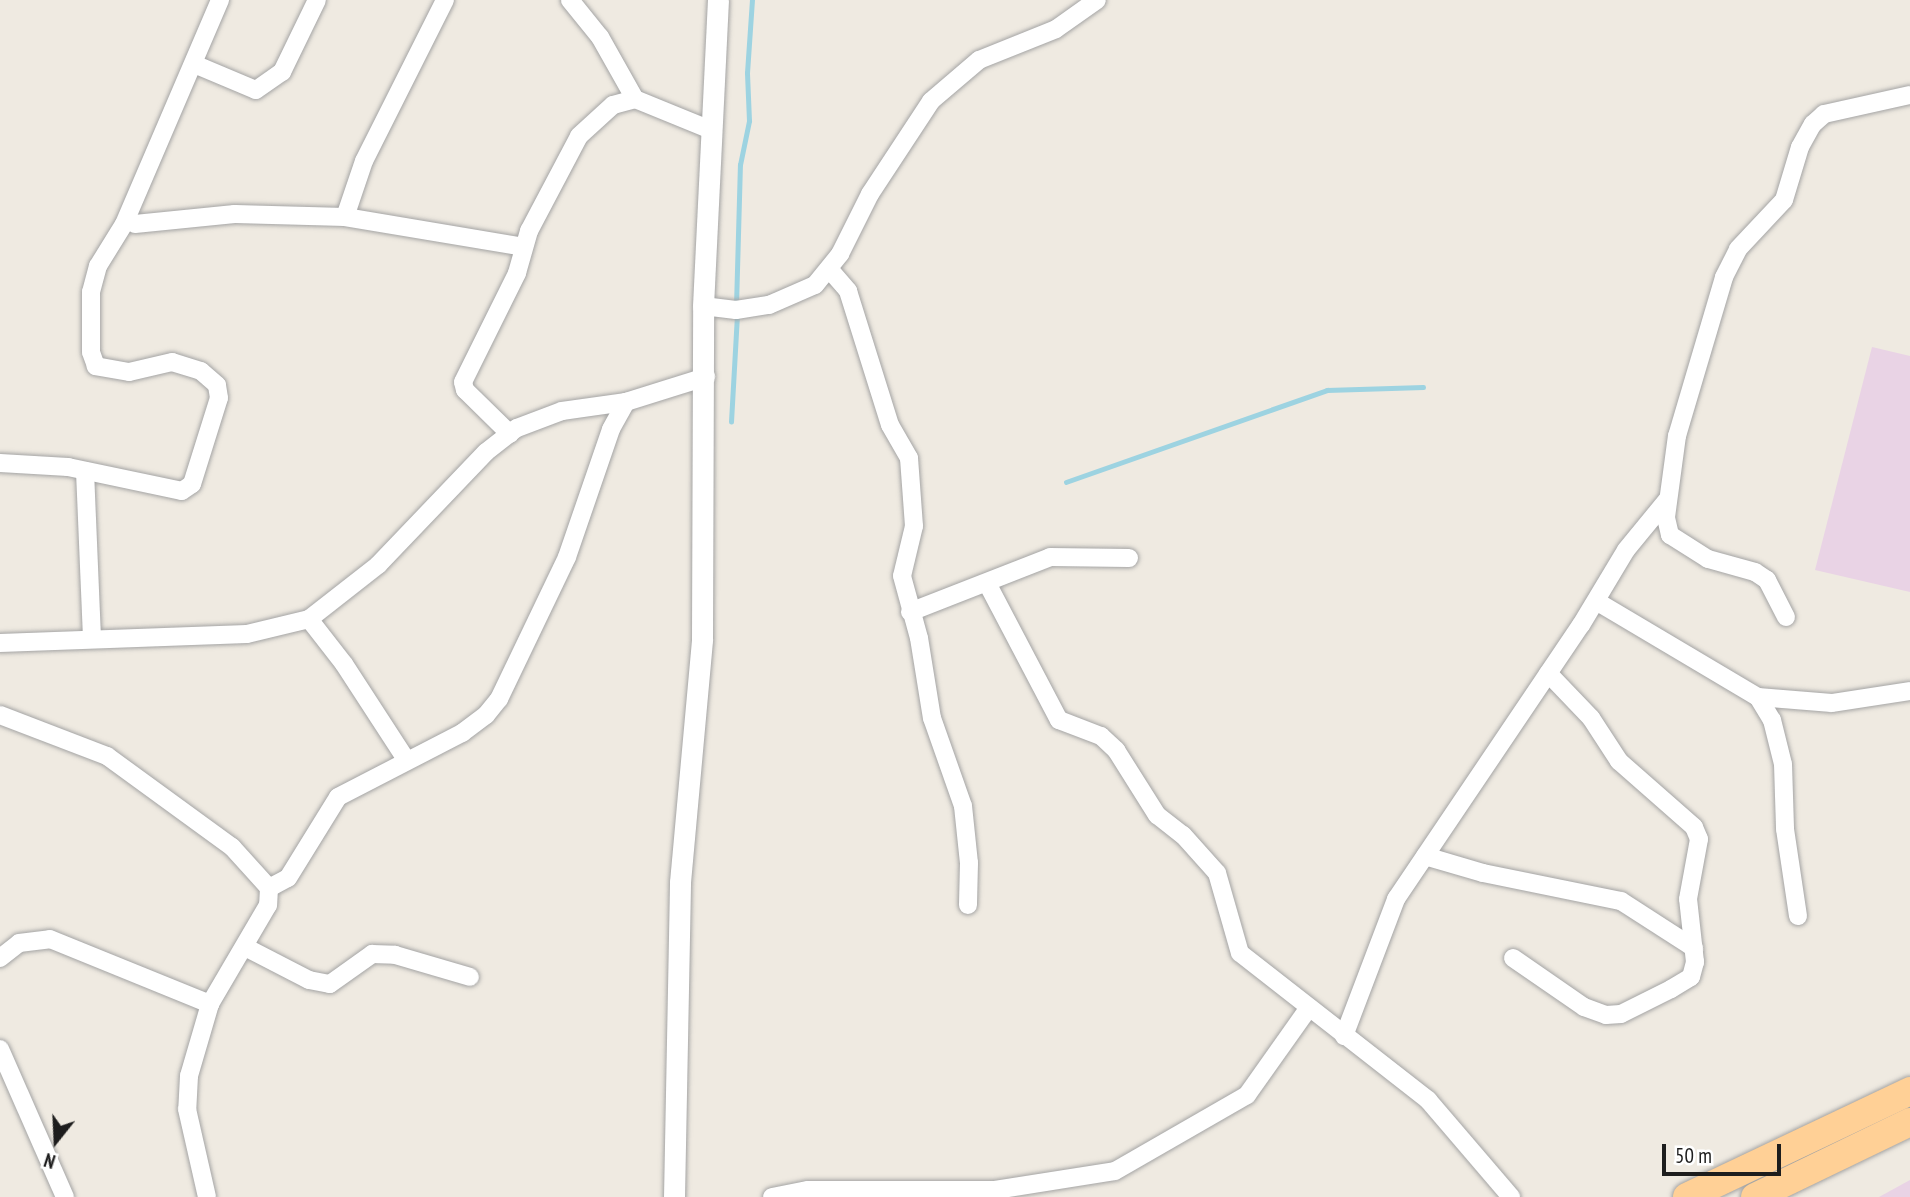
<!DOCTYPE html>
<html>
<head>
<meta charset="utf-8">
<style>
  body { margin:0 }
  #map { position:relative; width:1910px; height:1197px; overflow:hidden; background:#efeae1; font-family:"PT Sans Narrow",sans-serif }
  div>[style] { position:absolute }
  .industrial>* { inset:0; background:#e9d3e5 }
  .stream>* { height:4.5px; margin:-2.25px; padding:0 2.25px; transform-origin:2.25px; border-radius:2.25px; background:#9dd3e1 }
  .roads { filter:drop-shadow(0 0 2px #a4a4a4) drop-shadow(0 0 2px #a4a4a4) }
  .minor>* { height:18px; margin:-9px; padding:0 9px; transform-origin:9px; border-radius:9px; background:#fff }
  .tertiary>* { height:21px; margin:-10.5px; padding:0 10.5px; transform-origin:10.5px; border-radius:10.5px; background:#fff }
  .primary>* { height:28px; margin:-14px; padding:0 14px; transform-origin:14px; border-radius:14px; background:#ffd096 }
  span { translate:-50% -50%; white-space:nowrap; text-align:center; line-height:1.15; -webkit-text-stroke:7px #fff; paint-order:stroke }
  .north { position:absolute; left:21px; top:1106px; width:70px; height:70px; -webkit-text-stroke:5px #fff; paint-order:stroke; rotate:198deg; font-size:19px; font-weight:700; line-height:28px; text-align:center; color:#1d1d1d }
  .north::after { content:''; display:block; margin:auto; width:24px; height:32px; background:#1d1d1d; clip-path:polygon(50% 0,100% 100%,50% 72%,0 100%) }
  .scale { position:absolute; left:1662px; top:1144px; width:119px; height:32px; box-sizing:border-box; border:4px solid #1d1d1d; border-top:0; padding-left:9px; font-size:21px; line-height:24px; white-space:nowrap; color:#1d1d1d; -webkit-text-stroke:5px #fff; paint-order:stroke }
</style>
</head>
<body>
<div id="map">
  <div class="industrial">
    <div style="clip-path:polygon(1872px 347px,1910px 356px,1910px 592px,1815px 570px)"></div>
    <div style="clip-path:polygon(1910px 1180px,1910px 1197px,1879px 1197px)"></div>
  </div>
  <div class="stream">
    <div style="left:736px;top:306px;width:141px;rotate:-88.4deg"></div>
    <div style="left:740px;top:165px;width:45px;rotate:-78.4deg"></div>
    <div style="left:749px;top:121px;width:48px;rotate:-92.4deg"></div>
    <div style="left:747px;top:73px;width:73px;rotate:-86.1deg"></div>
    <div style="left:731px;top:422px;width:107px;rotate:-86.8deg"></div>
    <div style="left:1066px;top:482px;width:277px;rotate:-19.4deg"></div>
    <div style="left:1327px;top:390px;width:96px;rotate:-1.8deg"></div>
  </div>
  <div class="roads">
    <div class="minor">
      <div style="left:570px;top:0;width:48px;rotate:51deg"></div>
      <div style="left:600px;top:37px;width:71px;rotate:60.6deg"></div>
      <div style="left:194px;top:64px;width:67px;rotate:22.8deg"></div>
      <div style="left:256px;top:90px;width:32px;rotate:-35deg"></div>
      <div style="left:282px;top:72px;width:80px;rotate:-64.1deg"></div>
      <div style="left:345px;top:217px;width:59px;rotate:-71.3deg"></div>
      <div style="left:364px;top:161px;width:180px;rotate:-63.3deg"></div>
      <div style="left:135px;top:224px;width:100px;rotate:-5.7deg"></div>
      <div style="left:235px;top:214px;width:110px;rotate:1.6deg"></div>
      <div style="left:345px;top:217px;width:181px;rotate:9.5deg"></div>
      <div style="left:830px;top:270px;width:28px;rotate:49deg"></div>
      <div style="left:848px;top:291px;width:140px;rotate:72.6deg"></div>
      <div style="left:890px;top:425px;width:38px;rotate:60deg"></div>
      <div style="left:909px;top:458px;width:68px;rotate:85.8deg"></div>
      <div style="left:914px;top:526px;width:51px;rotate:103.5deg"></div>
      <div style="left:902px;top:576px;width:64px;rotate:74.7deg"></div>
      <div style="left:919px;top:638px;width:81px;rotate:80.8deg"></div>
      <div style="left:932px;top:718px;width:93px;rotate:70.6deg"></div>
      <div style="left:963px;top:806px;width:57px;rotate:84deg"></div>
      <div style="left:969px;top:863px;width:42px;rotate:91.4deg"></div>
      <div style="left:703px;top:306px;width:33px;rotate:7deg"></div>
      <div style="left:736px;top:310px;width:33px;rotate:-9deg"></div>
      <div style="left:769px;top:305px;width:50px;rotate:-23.5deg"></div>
      <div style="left:815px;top:285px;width:40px;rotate:-51deg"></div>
      <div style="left:840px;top:254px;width:67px;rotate:-63.4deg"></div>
      <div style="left:870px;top:194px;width:111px;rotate:-56.7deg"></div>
      <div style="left:931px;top:101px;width:63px;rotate:-40.5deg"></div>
      <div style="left:979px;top:60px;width:83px;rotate:-21.9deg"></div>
      <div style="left:1056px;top:29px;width:50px;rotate:-35.3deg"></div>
      <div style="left:510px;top:434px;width:63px;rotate:-135.6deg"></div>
      <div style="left:465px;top:390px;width:8px;rotate:-104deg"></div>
      <div style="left:463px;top:382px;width:122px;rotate:-63.6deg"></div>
      <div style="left:517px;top:273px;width:44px;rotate:-74.1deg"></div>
      <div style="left:529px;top:231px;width:107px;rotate:-62.2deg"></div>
      <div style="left:579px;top:136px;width:46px;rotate:-42.4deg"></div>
      <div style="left:613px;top:105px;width:23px;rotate:-15deg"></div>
      <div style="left:635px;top:99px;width:82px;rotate:22.2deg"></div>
      <div style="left:0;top:463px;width:68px;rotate:3.4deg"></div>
      <div style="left:68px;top:467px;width:116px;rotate:11.9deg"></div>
      <div style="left:182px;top:491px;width:12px;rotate:-35deg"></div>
      <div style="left:192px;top:484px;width:90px;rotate:-72.6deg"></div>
      <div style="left:219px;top:398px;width:13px;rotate:-99deg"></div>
      <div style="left:217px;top:385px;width:21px;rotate:-139deg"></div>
      <div style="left:201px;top:371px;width:30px;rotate:-163deg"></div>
      <div style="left:172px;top:362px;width:44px;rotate:166.9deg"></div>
      <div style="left:129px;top:372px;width:34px;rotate:-170deg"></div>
      <div style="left:96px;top:366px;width:15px;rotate:-110deg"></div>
      <div style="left:91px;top:352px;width:60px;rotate:-90deg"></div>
      <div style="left:91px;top:292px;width:27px;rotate:-75deg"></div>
      <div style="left:98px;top:266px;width:49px;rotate:-58.2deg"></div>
      <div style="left:124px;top:224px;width:244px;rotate:-66.8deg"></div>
      <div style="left:85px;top:471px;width:165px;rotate:87.6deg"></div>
      <div style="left:987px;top:583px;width:155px;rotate:62.3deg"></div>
      <div style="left:1059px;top:720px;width:45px;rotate:20.9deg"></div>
      <div style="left:1101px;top:736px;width:21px;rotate:43deg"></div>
      <div style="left:1116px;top:750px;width:77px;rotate:57.8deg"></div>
      <div style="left:1157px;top:815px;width:33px;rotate:38deg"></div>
      <div style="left:1183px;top:835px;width:51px;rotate:48.2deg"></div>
      <div style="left:1217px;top:873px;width:83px;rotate:74deg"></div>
      <div style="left:1240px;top:953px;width:239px;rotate:38deg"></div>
      <div style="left:1428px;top:1100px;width:128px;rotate:49.4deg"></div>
      <div style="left:1596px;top:601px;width:188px;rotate:30.7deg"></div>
      <div style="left:1758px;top:697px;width:27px;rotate:59deg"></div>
      <div style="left:1772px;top:720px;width:45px;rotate:76deg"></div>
      <div style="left:1783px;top:764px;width:65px;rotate:88.2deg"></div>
      <div style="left:1785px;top:829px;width:88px;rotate:81.5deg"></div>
      <div style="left:910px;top:612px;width:150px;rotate:-21.4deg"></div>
      <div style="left:1050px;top:557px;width:79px;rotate:0.7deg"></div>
      <div style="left:1786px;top:617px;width:42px;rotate:-117.2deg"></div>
      <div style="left:1767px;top:580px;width:14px;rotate:-146deg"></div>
      <div style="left:1755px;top:572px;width:49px;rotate:-164.5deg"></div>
      <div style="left:1708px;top:559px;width:45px;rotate:-147.7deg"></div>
      <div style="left:1670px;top:535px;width:18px;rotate:-103deg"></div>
      <div style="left:1666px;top:517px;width:82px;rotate:-82.3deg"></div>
      <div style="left:1677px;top:436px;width:166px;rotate:-73.5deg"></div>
      <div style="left:1724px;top:277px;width:31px;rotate:-63deg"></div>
      <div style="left:1738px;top:249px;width:67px;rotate:-46.8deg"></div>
      <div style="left:1784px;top:200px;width:55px;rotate:-73.2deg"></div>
      <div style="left:1800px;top:147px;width:26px;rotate:-61deg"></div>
      <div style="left:1813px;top:124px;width:15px;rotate:-42deg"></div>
      <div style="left:1824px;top:114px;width:88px;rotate:-12.5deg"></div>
      <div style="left:309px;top:619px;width:57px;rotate:52.1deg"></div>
      <div style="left:344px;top:664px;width:112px;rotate:57deg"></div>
      <div style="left:0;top:643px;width:247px;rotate:-2.1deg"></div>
      <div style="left:247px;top:634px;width:64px;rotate:-13.6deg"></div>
      <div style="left:309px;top:619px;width:88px;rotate:-38deg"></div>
      <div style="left:378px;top:565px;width:156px;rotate:-46.3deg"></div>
      <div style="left:486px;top:452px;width:39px;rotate:-38deg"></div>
      <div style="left:517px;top:428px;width:48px;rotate:-20.7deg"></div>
      <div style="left:562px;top:411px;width:65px;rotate:-8deg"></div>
      <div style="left:1758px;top:697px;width:74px;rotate:4.6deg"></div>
      <div style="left:1832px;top:703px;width:79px;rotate:-8.7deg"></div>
      <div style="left:0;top:715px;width:115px;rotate:21deg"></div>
      <div style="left:107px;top:756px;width:155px;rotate:36.1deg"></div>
      <div style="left:232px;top:847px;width:55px;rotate:47.9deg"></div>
      <div style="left:269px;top:888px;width:17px;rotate:93deg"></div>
      <div style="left:268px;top:905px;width:115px;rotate:120.4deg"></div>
      <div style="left:210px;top:1004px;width:75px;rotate:106.3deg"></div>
      <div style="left:189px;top:1076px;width:33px;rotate:93deg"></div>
      <div style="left:187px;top:1109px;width:90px;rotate:77.2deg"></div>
      <div style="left:1425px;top:856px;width:60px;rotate:16.3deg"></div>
      <div style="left:1483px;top:873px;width:141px;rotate:11.5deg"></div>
      <div style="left:1621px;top:901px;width:87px;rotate:32.8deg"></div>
      <div style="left:269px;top:888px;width:21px;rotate:-28deg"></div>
      <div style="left:288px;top:878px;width:95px;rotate:-58.3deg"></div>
      <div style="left:338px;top:797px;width:140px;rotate:-27.3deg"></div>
      <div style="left:462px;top:733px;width:30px;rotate:-37deg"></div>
      <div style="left:486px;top:715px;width:21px;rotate:-51deg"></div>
      <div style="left:499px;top:699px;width:157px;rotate:-64.4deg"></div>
      <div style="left:567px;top:557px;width:135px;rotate:-71deg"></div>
      <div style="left:611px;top:429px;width:31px;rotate:-61deg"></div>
      <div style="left:626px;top:402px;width:84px;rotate:-17.4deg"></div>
      <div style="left:245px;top:947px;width:72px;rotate:27.3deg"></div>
      <div style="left:309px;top:980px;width:21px;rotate:11deg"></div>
      <div style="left:330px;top:984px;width:52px;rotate:-35.5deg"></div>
      <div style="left:372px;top:954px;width:23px;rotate:2deg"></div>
      <div style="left:395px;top:955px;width:78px;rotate:16.3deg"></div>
      <div style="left:0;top:958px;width:24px;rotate:-38deg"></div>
      <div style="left:19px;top:943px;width:31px;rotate:-7deg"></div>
      <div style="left:50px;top:939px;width:173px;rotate:22.1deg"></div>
      <div style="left:1513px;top:958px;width:86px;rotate:34.6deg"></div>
      <div style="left:1584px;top:1007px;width:23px;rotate:20deg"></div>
      <div style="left:1606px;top:1015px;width:15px;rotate:-4deg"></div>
      <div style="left:1621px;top:1014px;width:56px;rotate:-26.6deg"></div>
      <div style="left:1671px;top:989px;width:23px;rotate:-31deg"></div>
      <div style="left:1691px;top:977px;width:16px;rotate:-75deg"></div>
      <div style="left:1695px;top:962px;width:63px;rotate:-96.3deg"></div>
      <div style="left:1688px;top:899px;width:61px;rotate:-79.6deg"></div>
      <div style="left:1699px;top:839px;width:13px;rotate:-113deg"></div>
      <div style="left:1694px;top:827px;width:100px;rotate:-138.7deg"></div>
      <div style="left:1619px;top:761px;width:51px;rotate:-123.1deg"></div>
      <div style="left:1591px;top:718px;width:62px;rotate:-133.7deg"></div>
      <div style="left:1344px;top:1036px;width:147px;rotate:-69.2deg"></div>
      <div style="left:1396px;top:899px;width:331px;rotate:-56deg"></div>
      <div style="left:1581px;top:625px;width:87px;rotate:-59deg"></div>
      <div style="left:1626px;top:550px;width:65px;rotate:-50.6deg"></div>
      <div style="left:0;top:1049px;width:162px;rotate:66.3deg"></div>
      <div style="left:772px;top:1197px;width:37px;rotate:-11deg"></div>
      <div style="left:808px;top:1190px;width:187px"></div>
      <div style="left:995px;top:1190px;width:121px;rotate:-9deg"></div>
      <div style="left:1115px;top:1171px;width:152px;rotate:-29.9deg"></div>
      <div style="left:1247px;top:1095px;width:105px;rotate:-54.7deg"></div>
    </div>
    <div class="tertiary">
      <div style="left:674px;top:1197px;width:315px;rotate:-88.9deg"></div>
      <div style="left:680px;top:882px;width:244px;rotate:-84.8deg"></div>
      <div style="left:702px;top:639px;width:333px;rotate:-89.8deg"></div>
      <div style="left:703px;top:306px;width:306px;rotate:-87.2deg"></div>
    </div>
    <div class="primary">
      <div style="left:1687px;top:1197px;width:247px;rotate:-25.4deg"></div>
      <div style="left:1755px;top:1197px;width:172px;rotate:-25.8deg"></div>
    </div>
  </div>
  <div class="north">N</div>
  <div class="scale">50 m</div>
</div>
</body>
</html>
